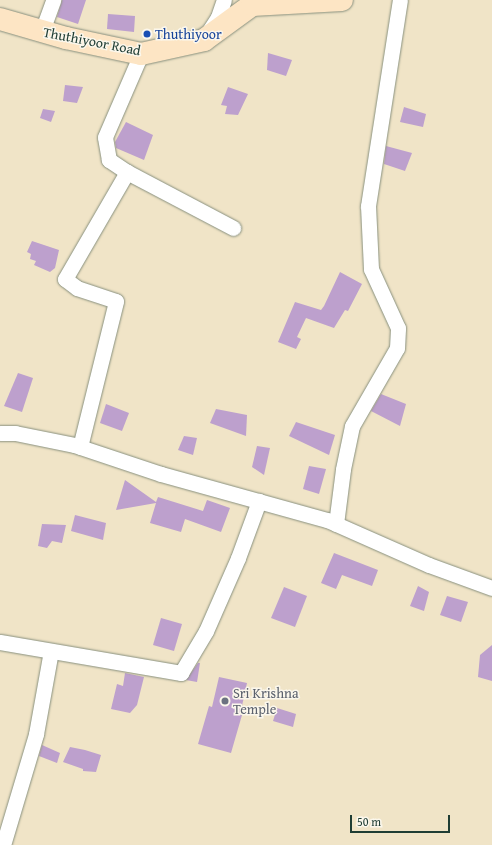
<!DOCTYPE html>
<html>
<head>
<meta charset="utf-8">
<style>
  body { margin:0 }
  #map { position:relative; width:492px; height:845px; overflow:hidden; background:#f0e4c7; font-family:"Gentium Book Plus",serif }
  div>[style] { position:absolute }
  .building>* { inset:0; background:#bda0cd }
  .roads { filter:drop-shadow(0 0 1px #88907e) drop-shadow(0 0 1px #88907e) }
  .street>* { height:15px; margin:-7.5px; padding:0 7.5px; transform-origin:7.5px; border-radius:7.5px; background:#fff }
  .secondary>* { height:22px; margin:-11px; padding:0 11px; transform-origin:11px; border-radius:11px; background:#fde5c4 }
  .dots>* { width:11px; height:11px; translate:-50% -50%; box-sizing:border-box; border:2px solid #fbf7ec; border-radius:50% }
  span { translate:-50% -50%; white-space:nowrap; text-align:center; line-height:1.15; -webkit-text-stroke:3px #fbf7ec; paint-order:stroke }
  .transit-label { font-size:14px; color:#164399 }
  .left { translate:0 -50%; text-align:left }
  .street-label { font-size:14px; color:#1f3d34 }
  .worship-label { font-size:14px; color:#5b616d }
  .scale { position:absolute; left:350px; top:815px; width:100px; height:18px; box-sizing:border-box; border:2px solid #1f3d34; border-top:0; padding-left:5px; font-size:12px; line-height:14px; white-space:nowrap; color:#1f3d34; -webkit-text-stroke:3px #fbf7ec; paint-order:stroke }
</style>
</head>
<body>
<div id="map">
  <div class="building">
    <div style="clip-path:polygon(62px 0,86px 0,78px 24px,57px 17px)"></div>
    <div style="clip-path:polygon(108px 14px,135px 16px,134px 32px,107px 29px)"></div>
    <div style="clip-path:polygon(268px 53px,292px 60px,286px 76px,267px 70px)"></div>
    <div style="clip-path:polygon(65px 85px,83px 87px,77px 103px,63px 101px)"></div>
    <div style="clip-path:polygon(228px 87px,248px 94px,238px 115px,225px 114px,227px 106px,221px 105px)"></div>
    <div style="clip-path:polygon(404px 107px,426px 114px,423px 127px,400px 122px)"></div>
    <div style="clip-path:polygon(43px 109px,55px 111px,51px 122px,40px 118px)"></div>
    <div style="clip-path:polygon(126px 122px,153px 135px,144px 160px,116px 148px,115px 142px)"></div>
    <div style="clip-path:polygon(386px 146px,412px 153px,405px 171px,384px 164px)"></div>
    <div style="clip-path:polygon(32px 241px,59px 250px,55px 268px,50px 272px,34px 265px,36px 261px,30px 259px,31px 254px,27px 252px)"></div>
    <div style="clip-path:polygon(340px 272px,362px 284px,348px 311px,345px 310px,334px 328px,306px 318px,297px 337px,301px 339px,296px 349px,278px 342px,295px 302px,321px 310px,324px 306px)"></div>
    <div style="clip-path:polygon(18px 373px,33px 378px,22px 412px,4px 406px)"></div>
    <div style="clip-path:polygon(381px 394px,406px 404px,400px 426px,371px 411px)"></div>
    <div style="clip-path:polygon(106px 404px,129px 413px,122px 431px,100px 423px)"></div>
    <div style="clip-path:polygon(216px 409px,247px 415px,246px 436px,210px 423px)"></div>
    <div style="clip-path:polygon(296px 422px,335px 435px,329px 455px,289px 436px)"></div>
    <div style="clip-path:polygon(184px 436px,197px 438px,193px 455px,178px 450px)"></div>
    <div style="clip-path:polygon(257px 446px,270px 448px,264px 475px,252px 467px)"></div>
    <div style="clip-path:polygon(309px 466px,326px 469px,319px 494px,303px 489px)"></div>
    <div style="clip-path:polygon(125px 480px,156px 502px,158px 497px,203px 511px,207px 500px,230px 508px,221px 532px,185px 519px,181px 532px,150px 523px,156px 503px,116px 510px)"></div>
    <div style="clip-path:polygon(75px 515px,106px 523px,103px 540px,71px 531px)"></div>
    <div style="clip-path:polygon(42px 524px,66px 525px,62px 543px,52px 541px,47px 548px,38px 546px)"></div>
    <div style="clip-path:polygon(334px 553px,378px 570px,372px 586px,342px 575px,336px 589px,321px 583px)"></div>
    <div style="clip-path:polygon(418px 586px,429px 592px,424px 611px,410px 606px)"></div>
    <div style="clip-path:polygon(284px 587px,307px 596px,295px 627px,271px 618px)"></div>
    <div style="clip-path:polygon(447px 596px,468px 602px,461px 622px,440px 615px)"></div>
    <div style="clip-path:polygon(161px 618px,182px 624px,174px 651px,153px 645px)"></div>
    <div style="clip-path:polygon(492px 645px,492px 681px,478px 677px,480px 655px)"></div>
    <div style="clip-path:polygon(198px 663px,200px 663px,197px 682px,186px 680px)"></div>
    <div style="clip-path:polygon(125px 673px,144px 677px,137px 705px,130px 713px,111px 709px,117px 684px,123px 686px)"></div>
    <div style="clip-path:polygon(219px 677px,247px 683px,240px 715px,242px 715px,231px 753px,198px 744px,209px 706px,212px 707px)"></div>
    <div style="clip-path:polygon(277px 708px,296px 714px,293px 727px,273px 721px)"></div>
    <div style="clip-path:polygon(42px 745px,60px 753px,57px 763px,39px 756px)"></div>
    <div style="clip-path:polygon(70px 747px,85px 750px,101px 755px,96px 772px,83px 771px,83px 769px,63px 762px)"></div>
  </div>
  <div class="roads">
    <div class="street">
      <div style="left:42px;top:31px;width:33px;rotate:-70deg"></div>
      <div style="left:207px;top:34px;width:20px;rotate:-57deg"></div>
      <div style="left:218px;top:17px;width:18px;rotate:-71deg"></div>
      <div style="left:127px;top:172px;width:120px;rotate:27.8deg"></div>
      <div style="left:0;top:433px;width:15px"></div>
      <div style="left:15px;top:433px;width:60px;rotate:11.5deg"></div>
      <div style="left:74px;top:445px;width:92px;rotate:18.4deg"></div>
      <div style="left:161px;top:474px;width:172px;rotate:15.5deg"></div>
      <div style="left:327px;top:520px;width:111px;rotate:23.8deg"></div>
      <div style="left:429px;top:565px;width:67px;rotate:20.1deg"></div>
      <div style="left:80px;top:447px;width:150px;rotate:-76.1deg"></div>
      <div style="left:116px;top:301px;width:41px;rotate:-161.6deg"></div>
      <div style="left:77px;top:288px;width:15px;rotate:-143deg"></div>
      <div style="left:65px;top:279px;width:124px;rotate:-59.9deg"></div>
      <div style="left:127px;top:172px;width:22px;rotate:-146deg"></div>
      <div style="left:109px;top:160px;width:23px;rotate:-100deg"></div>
      <div style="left:105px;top:137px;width:90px;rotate:-66.6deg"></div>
      <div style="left:336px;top:524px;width:55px;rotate:-82.7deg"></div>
      <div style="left:343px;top:469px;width:44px;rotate:-78.2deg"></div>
      <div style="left:352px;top:426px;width:90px;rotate:-60deg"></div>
      <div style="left:397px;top:348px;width:20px;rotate:-87deg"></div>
      <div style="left:398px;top:328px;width:65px;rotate:-114.6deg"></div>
      <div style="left:371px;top:269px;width:63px;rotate:-92.7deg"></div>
      <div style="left:368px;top:206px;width:208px;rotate:-81.2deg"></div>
      <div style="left:0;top:642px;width:184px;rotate:9.7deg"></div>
      <div style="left:181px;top:673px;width:49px;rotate:-59.2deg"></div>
      <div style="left:206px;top:631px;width:80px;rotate:-66.3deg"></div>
      <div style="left:238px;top:558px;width:61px;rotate:-69.8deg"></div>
      <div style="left:3px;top:845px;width:116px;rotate:-73.4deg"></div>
      <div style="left:36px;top:734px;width:84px;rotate:-79.8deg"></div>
    </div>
    <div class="secondary">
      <div style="left:0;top:19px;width:69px;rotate:16.1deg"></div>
      <div style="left:66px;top:38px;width:77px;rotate:12deg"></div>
      <div style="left:141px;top:54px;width:65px;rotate:-12.5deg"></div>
      <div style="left:204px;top:40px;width:59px;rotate:-36.1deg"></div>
      <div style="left:252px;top:5px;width:90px;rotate:-3.2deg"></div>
    </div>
  </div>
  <div class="dots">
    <div style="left:147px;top:34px;background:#1a4fb4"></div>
    <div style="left:225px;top:701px;background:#6b7280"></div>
  </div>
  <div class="transit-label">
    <span class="left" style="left:155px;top:34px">Thuthiyoor</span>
  </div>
  <div class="street-label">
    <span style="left:92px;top:41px;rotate:11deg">Thuthiyoor Road</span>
  </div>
  <div class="worship-label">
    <span class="left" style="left:233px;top:701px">Sri Krishna<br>Temple</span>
  </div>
  <div class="scale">50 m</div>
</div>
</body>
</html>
